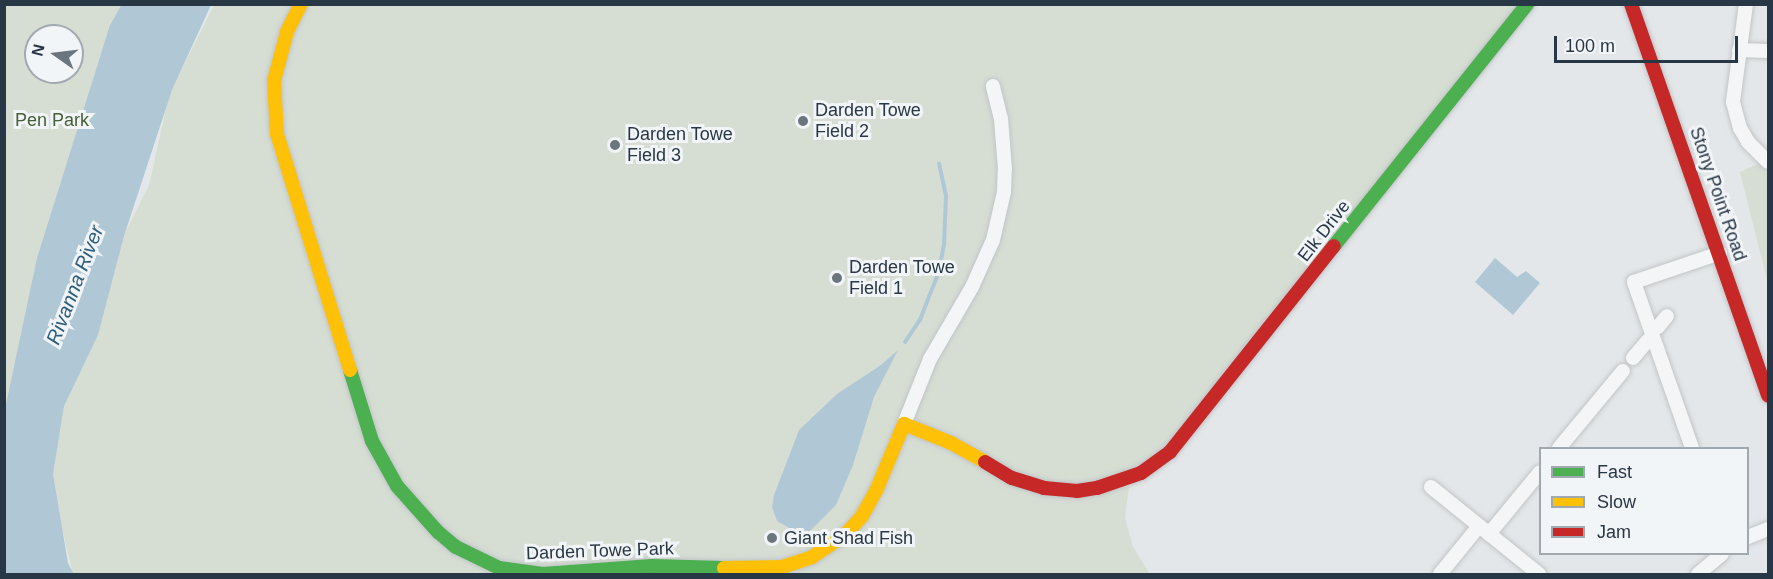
<!DOCTYPE html>
<html>
<head>
<meta charset="utf-8">
<style>
  body { margin:0 }
  #map { position:relative; width:1773px; height:579px; overflow:hidden; background:#e4e7e9; font-family:Arial,sans-serif }
  div>[style] { position:absolute }
  .green>* { inset:0; background:#d6ded4 }
  .water>* { inset:0; background:#b0c8d6 }
  .stream>* { height:4px; margin:-2px; padding:0 2px; transform-origin:2px; border-radius:2px; background:#b0c8d6 }
  .roads { filter:drop-shadow(0 0 2px #c2c5c7) drop-shadow(0 0 2px #c2c5c7) }
  .street>* { height:14px; margin:-7px; padding:0 7px; transform-origin:7px; border-radius:7px; background:#f3f5f6 }
  .fast>* { height:14px; margin:-7px; padding:0 7px; transform-origin:7px; border-radius:7px; background:#4caf50 }
  .slow>* { height:14px; margin:-7px; padding:0 7px; transform-origin:7px; border-radius:7px; background:#ffc107 }
  .jam>* { height:14px; margin:-7px; padding:0 7px; transform-origin:7px; border-radius:7px; background:#c62828 }
  .dots>* { width:16px; height:16px; translate:-50% -50%; box-sizing:border-box; border:3px solid #f2f5f8; border-radius:50% }
  span { translate:-50% -50%; white-space:nowrap; text-align:center; line-height:1.15; -webkit-text-stroke:6px #f2f5f8; paint-order:stroke }
  .poi-label { font-size:18px; color:#283745 }
  .left { translate:0 -50%; text-align:left }
  .park-label { font-size:18px; color:#446135 }
  .street-label { font-size:18px; color:#283745 }
  .water-label { font-size:20px; color:#2f5e7c; font-style:italic }
  .frame { position:absolute; inset:0; border:6px solid #283745; pointer-events:none }
  .legend { position:absolute; left:1539px; top:447px; width:210px; height:108px; box-sizing:border-box; background:#f2f5f8; border:2px solid #a1a9b0; margin:0; padding:8px 10px; list-style:none; font-size:18px; color:#283745 }
  .legend li { display:flex; align-items:center; gap:12px; height:30px }
  .legend b { width:30px; border:2px solid #a1a9b0 }
  .north { position:absolute; left:24px; top:24px; width:60px; height:60px; box-sizing:border-box; background:#f2f5f8; border:2px solid #a1a9b0; border-radius:50%; rotate:284deg; font-size:16px; font-weight:700; line-height:24px; text-align:center; color:#283745 }
  .north::after { content:''; display:block; margin:auto; width:21px; height:27px; background:#6a757e; clip-path:polygon(50% 0,100% 100%,50% 72%,0 100%) }
  .scale { position:absolute; left:1554px; top:36px; width:184px; height:27px; box-sizing:border-box; border:3px solid #283745; border-top:0; padding-left:8px; font-size:18px; line-height:21px; white-space:nowrap; color:#283745; -webkit-text-stroke:4px #f2f5f8; paint-order:stroke }
</style>
</head>
<body>
<div id="map">
  <div class="green">
    <div style="clip-path:polygon(evenodd,5px 5px,159px 5px,5px 470px,5px 5px,36px 36px,72px 36px,72px 72px,36px 72px,36px 36px)"></div>
    <div style="clip-path:polygon(214px 5px,1530px 5px,1177px 446px,1130px 479px,1125px 518px,1133px 547px,1150px 574px,73px 574px,44px 455px,118px 247px,149px 185px,169px 95px)"></div>
    <div style="clip-path:polygon(1768px 159px,1768px 284px,1740px 172px)"></div>
  </div>
  <div class="water">
    <div style="clip-path:polygon(122px 4px,211px 5px,172px 90px,124px 236px,98px 335px,64px 406px,53px 474px,68px 563px,74px 574px,5px 574px,5px 409px,37px 258px,110px 25px)"></div>
    <div style="clip-path:polygon(1495px 258px,1517px 277px,1526px 271px,1540px 283px,1513px 315px,1475px 282px)"></div>
    <div style="clip-path:polygon(898px 350px,874px 397px,853px 465px,836px 505px,810px 531px,791px 529px,777px 521px,772px 507px,774px 495px,799px 430px,837px 394px,881px 365px)"></div>
  </div>
  <div class="stream">
    <div style="left:905px;top:342px;width:27px;rotate:-56deg"></div>
    <div style="left:920px;top:320px;width:28px;rotate:-69deg"></div>
    <div style="left:930px;top:294px;width:24px;rotate:-68deg"></div>
    <div style="left:939px;top:272px;width:27px;rotate:-80deg"></div>
    <div style="left:944px;top:245px;width:49px;rotate:-87.7deg"></div>
    <div style="left:946px;top:196px;width:33px;rotate:-102deg"></div>
  </div>
  <div class="roads">
    <div class="street">
      <div style="left:1746px;top:4px;width:99px;rotate:97.6deg"></div>
      <div style="left:1733px;top:102px;width:27px;rotate:75deg"></div>
      <div style="left:1740px;top:128px;width:16px;rotate:60deg"></div>
      <div style="left:1748px;top:142px;width:28px;rotate:45deg"></div>
      <div style="left:1739px;top:50px;width:29px;rotate:2deg"></div>
      <div style="left:1658px;top:327px;width:14px;rotate:-51deg"></div>
      <div style="left:1633px;top:358px;width:23px;rotate:-50deg"></div>
      <div style="left:904px;top:424px;width:70px;rotate:-68.2deg"></div>
      <div style="left:930px;top:359px;width:83px;rotate:-59.7deg"></div>
      <div style="left:972px;top:287px;width:51px;rotate:-65.9deg"></div>
      <div style="left:993px;top:240px;width:49px;rotate:-77.1deg"></div>
      <div style="left:1004px;top:192px;width:23px;rotate:-88deg"></div>
      <div style="left:1005px;top:169px;width:50px;rotate:-94.6deg"></div>
      <div style="left:1001px;top:119px;width:34px;rotate:-104deg"></div>
      <div style="left:1559px;top:448px;width:100px;rotate:-50.3deg"></div>
      <div style="left:1692px;top:448px;width:176px;rotate:-109.3deg"></div>
      <div style="left:1634px;top:282px;width:91px;rotate:-18.6deg"></div>
      <div style="left:1431px;top:487px;width:139px;rotate:38.9deg"></div>
      <div style="left:1489px;top:534px;width:80px;rotate:-50.6deg"></div>
      <div style="left:1748px;top:537px;width:22px;rotate:-22deg"></div>
      <div style="left:1440px;top:574px;width:62px;rotate:-50.9deg"></div>
      <div style="left:1698px;top:574px;width:31px;rotate:-40deg"></div>
    </div>
    <div class="fast">
      <div style="left:1334px;top:246px;width:310px;rotate:-51.4deg"></div>
      <div style="left:350px;top:370px;width:74px;rotate:72.8deg"></div>
      <div style="left:372px;top:441px;width:51px;rotate:60.9deg"></div>
      <div style="left:397px;top:486px;width:62px;rotate:48.3deg"></div>
      <div style="left:438px;top:532px;width:23px;rotate:40deg"></div>
      <div style="left:456px;top:547px;width:48px;rotate:26deg"></div>
      <div style="left:499px;top:568px;width:44px;rotate:7.8deg"></div>
      <div style="left:543px;top:574px;width:109px;rotate:-4.2deg"></div>
      <div style="left:652px;top:566px;width:72px;rotate:1.6deg"></div>
    </div>
    <div class="slow">
      <div style="left:301px;top:4px;width:31px;rotate:117deg"></div>
      <div style="left:287px;top:32px;width:51px;rotate:104.9deg"></div>
      <div style="left:274px;top:81px;width:53px;rotate:86.8deg"></div>
      <div style="left:277px;top:134px;width:247px;rotate:72.8deg"></div>
      <div style="left:724px;top:568px;width:58px;rotate:-1deg"></div>
      <div style="left:782px;top:567px;width:32px;rotate:-18deg"></div>
      <div style="left:812px;top:557px;width:40px;rotate:-34deg"></div>
      <div style="left:845px;top:535px;width:25px;rotate:-48deg"></div>
      <div style="left:862px;top:516px;width:29px;rotate:-61deg"></div>
      <div style="left:876px;top:491px;width:73px;rotate:-67.3deg"></div>
      <div style="left:904px;top:424px;width:51px;rotate:22deg"></div>
      <div style="left:951px;top:443px;width:39px;rotate:29deg"></div>
    </div>
    <div class="jam">
      <div style="left:1631px;top:4px;width:415px;rotate:70.7deg"></div>
      <div style="left:985px;top:462px;width:31px;rotate:31deg"></div>
      <div style="left:1012px;top:478px;width:34px;rotate:17deg"></div>
      <div style="left:1044px;top:488px;width:33px;rotate:5deg"></div>
      <div style="left:1077px;top:491px;width:20px;rotate:-9deg"></div>
      <div style="left:1097px;top:488px;width:46px;rotate:-18.8deg"></div>
      <div style="left:1141px;top:473px;width:36px;rotate:-36deg"></div>
      <div style="left:1170px;top:452px;width:263px;rotate:-51.5deg"></div>
    </div>
  </div>
  <div class="dots">
    <div style="left:803px;top:121px;background:#6a757e"></div>
    <div style="left:615px;top:145px;background:#6a757e"></div>
    <div style="left:837px;top:278px;background:#6a757e"></div>
    <div style="left:772px;top:538px;background:#6a757e"></div>
  </div>
  <div class="poi-label">
    <span class="left" style="left:815px;top:121px">Darden Towe<br>Field 2</span>
    <span class="left" style="left:627px;top:145px">Darden Towe<br>Field 3</span>
    <span class="left" style="left:849px;top:278px">Darden Towe<br>Field 1</span>
    <span class="left" style="left:784px;top:538px">Giant Shad Fish</span>
  </div>
  <div class="park-label">
    <span style="left:52px;top:120px">Pen Park</span>
  </div>
  <div class="street-label">
    <span style="left:1718px;top:194px;rotate:71deg">Stony Point Road</span>
    <span style="left:1324px;top:231px;rotate:-52deg">Elk Drive</span>
    <span style="left:600px;top:551px;rotate:-2deg">Darden Towe Park</span>
  </div>
  <div class="water-label">
    <span style="left:75px;top:285px;rotate:-69deg">Rivanna River</span>
  </div>
  <div class="frame"></div>
  <ul class="legend">
  <li><b style="height:8px;background:#4caf50"></b>Fast</li>
  <li><b style="height:8px;background:#ffc107"></b>Slow</li>
  <li><b style="height:8px;background:#c62828"></b>Jam</li>
  </ul>
  <div class="north">N</div>
  <div class="scale">100 m</div>
</div>
</body>
</html>
